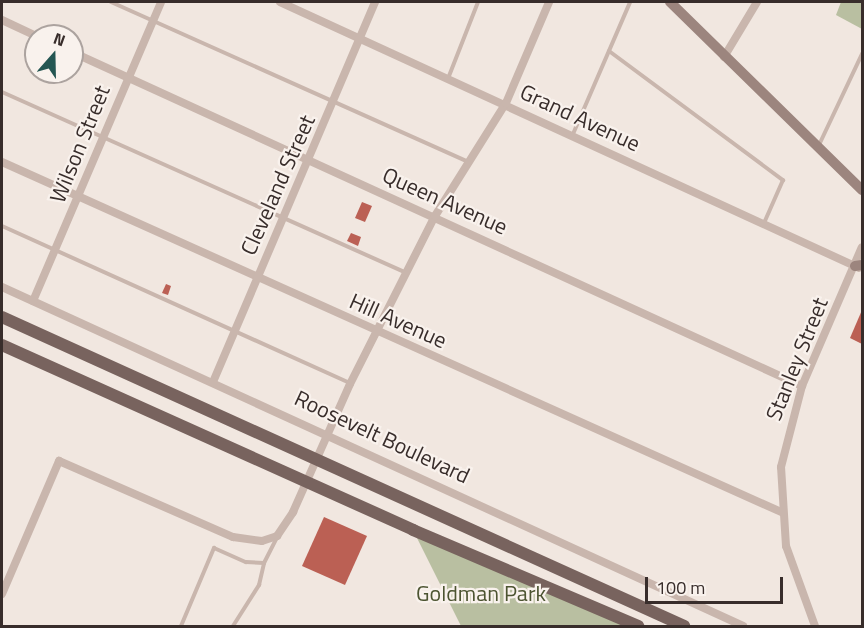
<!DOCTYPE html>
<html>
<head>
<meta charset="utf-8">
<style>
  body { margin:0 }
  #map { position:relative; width:864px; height:628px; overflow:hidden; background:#f1e7e0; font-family:"Titillium Web",sans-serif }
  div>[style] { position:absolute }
  .green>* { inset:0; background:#b9bfa1 }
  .building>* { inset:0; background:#bb6054 }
  .lane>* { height:4px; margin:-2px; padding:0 2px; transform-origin:2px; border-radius:2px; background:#c9b6ad }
  .street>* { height:8px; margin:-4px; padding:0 4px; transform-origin:4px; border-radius:4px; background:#c9b6ad }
  .secondary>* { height:10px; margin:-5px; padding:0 5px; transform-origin:5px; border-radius:5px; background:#9c857e }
  .primary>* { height:12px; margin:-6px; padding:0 6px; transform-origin:6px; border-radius:6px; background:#78635e }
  span { translate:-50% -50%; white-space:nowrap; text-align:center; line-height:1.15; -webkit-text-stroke:4.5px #f9f2ed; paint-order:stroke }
  .street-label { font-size:22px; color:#382d2b }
  .park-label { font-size:22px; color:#4c5431 }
  .frame { position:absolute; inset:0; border:3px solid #382d2b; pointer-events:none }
  .north { position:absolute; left:24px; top:24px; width:60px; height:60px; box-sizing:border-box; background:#f9f2ed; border:2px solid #aca39f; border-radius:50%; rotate:20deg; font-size:16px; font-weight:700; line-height:24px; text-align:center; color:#382d2b }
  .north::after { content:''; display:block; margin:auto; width:21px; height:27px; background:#245652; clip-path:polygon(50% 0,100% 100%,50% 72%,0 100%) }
  .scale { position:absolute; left:645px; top:577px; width:138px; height:27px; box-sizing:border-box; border:3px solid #382d2b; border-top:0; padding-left:8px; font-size:18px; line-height:21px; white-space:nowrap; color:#382d2b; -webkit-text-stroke:4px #f9f2ed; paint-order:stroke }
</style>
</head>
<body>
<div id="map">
  <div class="green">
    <div style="clip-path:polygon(841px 2px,862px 2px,862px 29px,836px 15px)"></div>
    <div style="clip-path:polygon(413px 530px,638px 626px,461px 626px)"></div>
  </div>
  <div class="building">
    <div style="clip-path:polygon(362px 202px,372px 206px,365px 222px,355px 218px)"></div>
    <div style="clip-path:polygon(351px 233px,361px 237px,358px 246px,347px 241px)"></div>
    <div style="clip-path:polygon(166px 284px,171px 286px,168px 295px,162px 293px)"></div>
    <div style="clip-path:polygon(862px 310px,862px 344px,850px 338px)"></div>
    <div style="clip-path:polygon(324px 517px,367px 536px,345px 585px,302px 566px)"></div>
  </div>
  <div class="lane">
    <div style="left:111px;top:2px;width:392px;rotate:24.1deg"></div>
    <div style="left:609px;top:51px;width:217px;rotate:36.6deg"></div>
    <div style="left:783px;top:180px;width:47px;rotate:113.8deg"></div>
    <div style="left:449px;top:76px;width:79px;rotate:-68.6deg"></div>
    <div style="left:2px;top:92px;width:443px;rotate:24.1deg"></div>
    <div style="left:573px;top:134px;width:144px;rotate:-66.6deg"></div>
    <div style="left:819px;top:145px;width:101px;rotate:-64.7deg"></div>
    <div style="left:2px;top:226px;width:381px;rotate:24.3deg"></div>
    <div style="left:181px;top:626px;width:85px;rotate:-67.1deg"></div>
    <div style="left:214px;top:548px;width:35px;rotate:24deg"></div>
    <div style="left:246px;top:562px;width:18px;rotate:3deg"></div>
    <div style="left:264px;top:563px;width:29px;rotate:-63deg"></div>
    <div style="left:233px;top:626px;width:49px;rotate:-57.6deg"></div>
    <div style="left:259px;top:585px;width:23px;rotate:-77deg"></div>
  </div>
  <div class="street">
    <div style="left:280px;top:2px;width:637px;rotate:24.67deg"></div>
    <div style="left:2px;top:20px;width:38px;rotate:25deg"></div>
    <div style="left:72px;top:52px;width:803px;rotate:24.59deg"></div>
    <div style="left:724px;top:57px;width:64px;rotate:-59deg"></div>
    <div style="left:2px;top:162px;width:854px;rotate:24.19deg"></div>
    <div style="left:2px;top:287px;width:815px;rotate:24.58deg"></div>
    <div style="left:33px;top:301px;width:325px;rotate:-66.8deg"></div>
    <div style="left:213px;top:382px;width:413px;rotate:-66.9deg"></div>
    <div style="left:2px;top:594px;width:145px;rotate:-66.8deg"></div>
    <div style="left:59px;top:461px;width:190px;rotate:23.6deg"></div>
    <div style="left:233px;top:537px;width:29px;rotate:8deg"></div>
    <div style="left:262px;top:541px;width:16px;rotate:-18deg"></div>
    <div style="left:277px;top:536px;width:29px;rotate:-56deg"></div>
    <div style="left:293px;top:512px;width:140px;rotate:-66deg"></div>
    <div style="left:350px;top:384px;width:188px;rotate:-63.2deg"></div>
    <div style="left:435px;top:216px;width:133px;rotate:-57.9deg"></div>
    <div style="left:506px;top:103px;width:110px;rotate:-66.9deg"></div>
    <div style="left:815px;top:626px;width:85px;rotate:-109.9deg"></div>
    <div style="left:786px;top:546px;width:79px;rotate:-93.6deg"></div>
    <div style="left:781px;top:467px;width:84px;rotate:-75.5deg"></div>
    <div style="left:802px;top:386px;width:151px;rotate:-66.7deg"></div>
  </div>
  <div class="secondary">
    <div style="left:670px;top:2px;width:269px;rotate:44.4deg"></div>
    <div style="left:855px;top:266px;width:7px;rotate:-8deg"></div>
  </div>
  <div class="primary">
    <div style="left:2px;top:317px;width:749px;rotate:24.37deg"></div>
    <div style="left:2px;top:345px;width:451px;rotate:24.2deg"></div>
    <div style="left:413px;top:530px;width:245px;rotate:23.1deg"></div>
  </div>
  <div class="street-label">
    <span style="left:580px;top:118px;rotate:25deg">Grand Avenue</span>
    <span style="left:80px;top:144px;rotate:-68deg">Wilson Street</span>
    <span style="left:278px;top:185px;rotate:-66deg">Cleveland Street</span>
    <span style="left:445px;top:201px;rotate:24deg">Queen Avenue</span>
    <span style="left:398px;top:321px;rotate:24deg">Hill Avenue</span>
    <span style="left:797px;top:359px;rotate:-68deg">Stanley Street</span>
    <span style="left:382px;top:437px;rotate:25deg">Roosevelt Boulevard</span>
  </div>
  <div class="park-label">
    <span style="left:481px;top:594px">Goldman Park</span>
  </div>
  <div class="frame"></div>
  <div class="north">N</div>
  <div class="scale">100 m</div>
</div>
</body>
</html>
